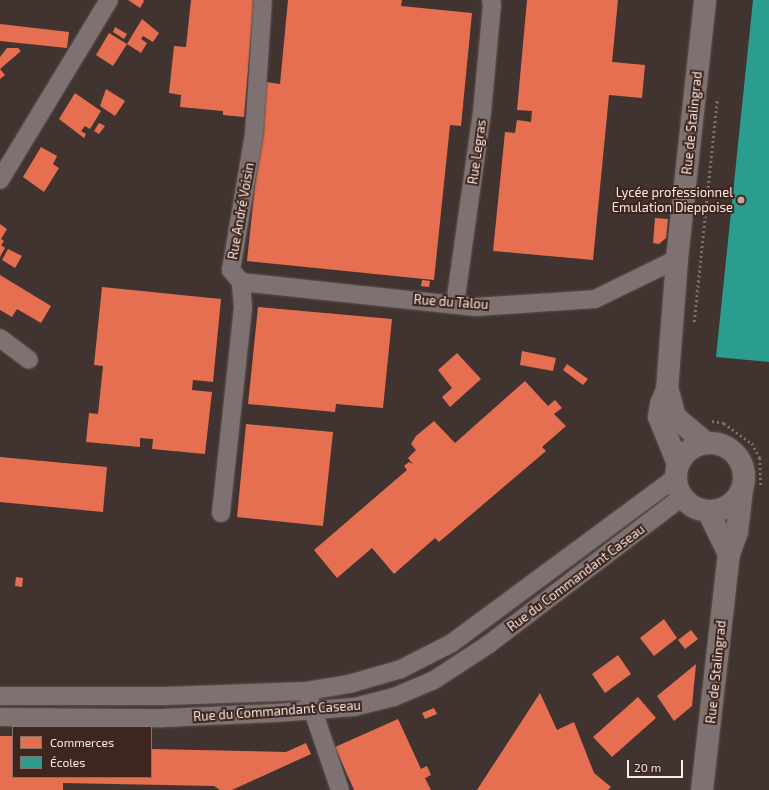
<!DOCTYPE html>
<html>
<head>
<meta charset="utf-8">
<style>
  body { margin:0 }
  #map { position:relative; width:769px; height:790px; overflow:hidden; background:#413430; font-family:"Exo 2",sans-serif }
  div>[style] { position:absolute }
  .shops>* { inset:0; background:#e76f51 }
  .schools>* { inset:0; background:#2a9d8f }
  .path>* { height:2.5px; margin-top:-1.25px; transform-origin:0; background:repeating-linear-gradient(90deg,#7c706f 0 2px,transparent 0 5px) }
  .roads { filter:drop-shadow(0 0 1px #5d524e) drop-shadow(0 0 1px #5d524e) }
  .minor>* { height:18px; margin:-9px; padding:0 9px; transform-origin:9px; border-radius:9px; background:#7d7171 }
  .tertiary>* { height:22px; margin:-11px; padding:0 11px; transform-origin:11px; border-radius:11px; background:#7d7171 }
  .tertiary>.ring { margin:-11px; padding:0; box-sizing:content-box; background:none; border:22px solid #7d7171; border-radius:50% }
  .dots>* { width:11px; height:11px; translate:-50% -50%; box-sizing:border-box; border:2px solid #3e261e; border-radius:50% }
  span { translate:-50% -50%; white-space:nowrap; text-align:center; line-height:1.15; -webkit-text-stroke:4px #3e261e; paint-order:stroke }
  .street-label { font-size:13px; color:#faeae4 }
  .poi-label { font-size:13px; color:#faeae4 }
  .right { translate:-100% -50%; text-align:right }
  .legend { position:absolute; left:12px; top:726px; width:140px; height:52px; box-sizing:border-box; background:#3e261e; border:1px solid #89746d; margin:0; padding:5px 7px; list-style:none; font-size:12px; color:#faeae4 }
  .legend li { display:flex; align-items:center; gap:8px; height:20px }
  .legend b { width:20px; border:1px solid #89746d }
  .scale { position:absolute; left:627px; top:760px; width:56px; height:18px; box-sizing:border-box; border:2px solid #faeae4; border-top:0; padding-left:5px; font-size:12px; line-height:14px; white-space:nowrap; color:#faeae4; -webkit-text-stroke:3px #3e261e; paint-order:stroke }
</style>
</head>
<body>
<div id="map">
  <div class="shops">
    <div style="clip-path:polygon(128px 0,143px 0,144px 1px,140px 8px)"></div>
    <div style="clip-path:polygon(191px 0,254px 0,244px 117px,223px 115px,223px 111px,180px 107px,181px 95px,169px 93px,174px 46px,186px 47px)"></div>
    <div style="clip-path:polygon(288px 0,402px 0,401px 6px,472px 13px,461px 126px,450px 125px,434px 280px,247px 261px,266px 82px,280px 84px)"></div>
    <div style="clip-path:polygon(527px 0,618px 0,612px 62px,645px 65px,642px 98px,609px 95px,593px 260px,493px 251px,505px 132px,515px 133px,517px 120px,531px 122px,532px 111px,517px 110px)"></div>
    <div style="clip-path:polygon(142px 19px,159px 33px,153px 42px,143px 36px,141px 39px,147px 43px,141px 53px,127px 44px)"></div>
    <div style="clip-path:polygon(0 24px,69px 32px,67px 48px,0 41px)"></div>
    <div style="clip-path:polygon(115px 27px,127px 34px,124px 39px,113px 32px)"></div>
    <div style="clip-path:polygon(109px 33px,127px 44px,113px 66px,96px 55px)"></div>
    <div style="clip-path:polygon(7px 48px,18px 48px,21px 51px,0 69px,5px 75px,0 79px,0 57px)"></div>
    <div style="clip-path:polygon(106px 89px,125px 101px,115px 116px,100px 106px)"></div>
    <div style="clip-path:polygon(75px 93px,101px 111px,90px 129px,85px 126px,81px 131px,86px 134px,84px 138px,59px 119px)"></div>
    <div style="clip-path:polygon(99px 123px,105px 126px,99px 134px,94px 131px)"></div>
    <div style="clip-path:polygon(41px 147px,57px 156px,53px 164px,59px 168px,44px 192px,23px 177px)"></div>
    <div style="clip-path:polygon(655px 218px,668px 219px,666px 238px,659px 244px,653px 243px)"></div>
    <div style="clip-path:polygon(0 224px,7px 229px,1px 239px,4px 241px,1px 245px,5px 248px,0 257px)"></div>
    <div style="clip-path:polygon(8px 249px,22px 256px,15px 268px,2px 260px)"></div>
    <div style="clip-path:polygon(0 275px,51px 306px,41px 323px,17px 309px,12px 317px,0 310px)"></div>
    <div style="clip-path:polygon(422px 280px,430px 281px,429px 287px,421px 286px)"></div>
    <div style="clip-path:polygon(102px 287px,221px 299px,213px 382px,193px 380px,192px 390px,212px 392px,205px 454px,152px 449px,153px 439px,140px 438px,140px 447px,86px 442px,89px 413px,98px 414px,103px 366px,94px 365px)"></div>
    <div style="clip-path:polygon(258px 307px,392px 319px,383px 408px,336px 404px,335px 412px,248px 404px)"></div>
    <div style="clip-path:polygon(522px 351px,556px 358px,553px 371px,520px 365px)"></div>
    <div style="clip-path:polygon(457px 353px,481px 379px,450px 407px,442px 397px,452px 388px,438px 370px)"></div>
    <div style="clip-path:polygon(567px 364px,588px 379px,583px 385px,563px 370px)"></div>
    <div style="clip-path:polygon(525px 381px,548px 406px,555px 400px,562px 408px,554px 414px,566px 426px,542px 447px,546px 451px,439px 542px,435px 538px,394px 574px,372px 548px,337px 578px,314px 550px,407px 470px,404px 466px,409px 462px,413px 464px,408px 458px,416px 450px,411px 444px,416px 436px,434px 421px,455px 443px)"></div>
    <div style="clip-path:polygon(246px 424px,333px 432px,323px 526px,237px 517px)"></div>
    <div style="clip-path:polygon(0 457px,107px 467px,103px 512px,0 502px)"></div>
    <div style="clip-path:polygon(16px 577px,23px 578px,22px 587px,15px 586px)"></div>
    <div style="clip-path:polygon(664px 619px,677px 638px,654px 656px,640px 638px)"></div>
    <div style="clip-path:polygon(691px 630px,698px 639px,685px 649px,678px 640px)"></div>
    <div style="clip-path:polygon(618px 655px,631px 674px,605px 693px,592px 674px)"></div>
    <div style="clip-path:polygon(696px 664px,692px 706px,674px 721px,657px 696px)"></div>
    <div style="clip-path:polygon(540px 693px,557px 730px,574px 722px,594px 773px,611px 787px,608px 790px,477px 790px)"></div>
    <div style="clip-path:polygon(638px 697px,656px 718px,612px 757px,593px 737px)"></div>
    <div style="clip-path:polygon(434px 708px,437px 714px,425px 719px,422px 713px)"></div>
    <div style="clip-path:polygon(398px 719px,421px 769px,427px 766px,431px 775px,425px 778px,431px 790px,354px 790px,335px 747px)"></div>
    <div style="clip-path:polygon(0 736px,13px 736px,13px 777px,151px 777px,151px 749px,286px 752px,306px 743px,311px 754px,232px 790px,220px 790px,214px 786px,63px 783px,63px 790px,0 790px)"></div>
  </div>
  <div class="schools">
    <div style="clip-path:polygon(753px 0,769px 0,769px 362px,716px 357px)"></div>
  </div>
  <div class="path">
    <div style="left:694px;top:322px;width:225px;rotate:-84.1deg"></div>
    <div style="left:712px;top:421px;width:12px;rotate:9deg"></div>
    <div style="left:724px;top:423px;width:34px;rotate:36deg"></div>
    <div style="left:752px;top:443px;width:17px;rotate:62deg"></div>
    <div style="left:760px;top:458px;width:27px;rotate:88deg"></div>
  </div>
  <div class="roads">
    <div class="minor">
      <div style="left:0;top:180px;width:210px;rotate:-58.8deg"></div>
      <div style="left:241px;top:282px;width:236px;rotate:6.1deg"></div>
      <div style="left:476px;top:307px;width:119px;rotate:-3.8deg"></div>
      <div style="left:595px;top:299px;width:91px;rotate:-26deg"></div>
      <div style="left:455px;top:304px;width:194px;rotate:-82deg"></div>
      <div style="left:482px;top:112px;width:107px;rotate:-84.7deg"></div>
      <div style="left:492px;top:5px;width:5px;rotate:-101deg"></div>
      <div style="left:0;top:338px;width:36px;rotate:37deg"></div>
      <div style="left:221px;top:513px;width:207px;rotate:-83.9deg"></div>
      <div style="left:243px;top:307px;width:25px;rotate:-95deg"></div>
      <div style="left:241px;top:282px;width:16px;rotate:-130deg"></div>
      <div style="left:231px;top:270px;width:138px;rotate:-80.4deg"></div>
      <div style="left:254px;top:134px;width:134px;rotate:-86.2deg"></div>
      <div style="left:0;top:696px;width:166px"></div>
      <div style="left:166px;top:696px;width:141px;rotate:-2deg"></div>
      <div style="left:307px;top:691px;width:43px;rotate:-9.5deg"></div>
      <div style="left:349px;top:684px;width:54px;rotate:-16.1deg"></div>
      <div style="left:401px;top:669px;width:57px;rotate:-27deg"></div>
      <div style="left:452px;top:643px;width:277px;rotate:-36.5deg"></div>
      <div style="left:309px;top:699px;width:96px;rotate:71.2deg"></div>
      <div style="left:0;top:717px;width:163px;rotate:0.4deg"></div>
      <div style="left:163px;top:718px;width:113px;rotate:-2.5deg"></div>
      <div style="left:276px;top:713px;width:78px;rotate:-4.4deg"></div>
      <div style="left:354px;top:707px;width:41px;rotate:-14deg"></div>
      <div style="left:394px;top:697px;width:43px;rotate:-23deg"></div>
      <div style="left:434px;top:680px;width:66px;rotate:-33.2deg"></div>
      <div style="left:489px;top:644px;width:243px;rotate:-37.3deg"></div>
    </div>
    <div class="tertiary">
      <div style="left:668px;top:391px;width:27px;rotate:75deg"></div>
      <div style="left:675px;top:417px;width:40px;rotate:40deg"></div>
      <div class="ring" style="left:676px;top:443px;width:46px;height:46px"></div>
      <div style="left:678px;top:464px;width:51px;rotate:-112deg"></div>
      <div style="left:659px;top:417px;width:13px;rotate:-81deg"></div>
      <div style="left:661px;top:404px;width:15px;rotate:-67deg"></div>
      <div style="left:667px;top:390px;width:131px;rotate:-85.6deg"></div>
      <div style="left:677px;top:259px;width:261px;rotate:-83.8deg"></div>
      <div style="left:708px;top:511px;width:48px;rotate:64deg"></div>
      <div style="left:702px;top:790px;width:238px;rotate:-83.5deg"></div>
      <div style="left:729px;top:554px;width:23px;rotate:-70deg"></div>
      <div style="left:737px;top:532px;width:42px;rotate:-83.2deg"></div>
    </div>
  </div>
  <div class="dots">
    <div style="left:741px;top:200px;background:#b9aaa5"></div>
  </div>
  <div class="street-label">
    <span style="left:692px;top:123px;rotate:-84deg">Rue de Stalingrad</span>
    <span style="left:477px;top:152px;rotate:-82deg">Rue Legras</span>
    <span style="left:241px;top:211px;rotate:-80deg">Rue André Voisin</span>
    <span style="left:451px;top:302px;rotate:4deg">Rue du Talou</span>
    <span style="left:576px;top:578px;rotate:-37deg">Rue du Commandant Caseau</span>
    <span style="left:716px;top:672px;rotate:-84deg">Rue de Stalingrad</span>
    <span style="left:277px;top:711px;rotate:-4deg">Rue du Commandant Caseau</span>
  </div>
  <div class="poi-label">
    <span class="right" style="left:733px;top:200px">Lycée professionnel<br>Emulation Dieppoise</span>
  </div>
  <ul class="legend">
  <li><b style="height:11px;background:#e76f51"></b>Commerces</li>
  <li><b style="height:11px;background:#2a9d8f"></b>Écoles</li>
  </ul>
  <div class="scale">20 m</div>
</div>
</body>
</html>
